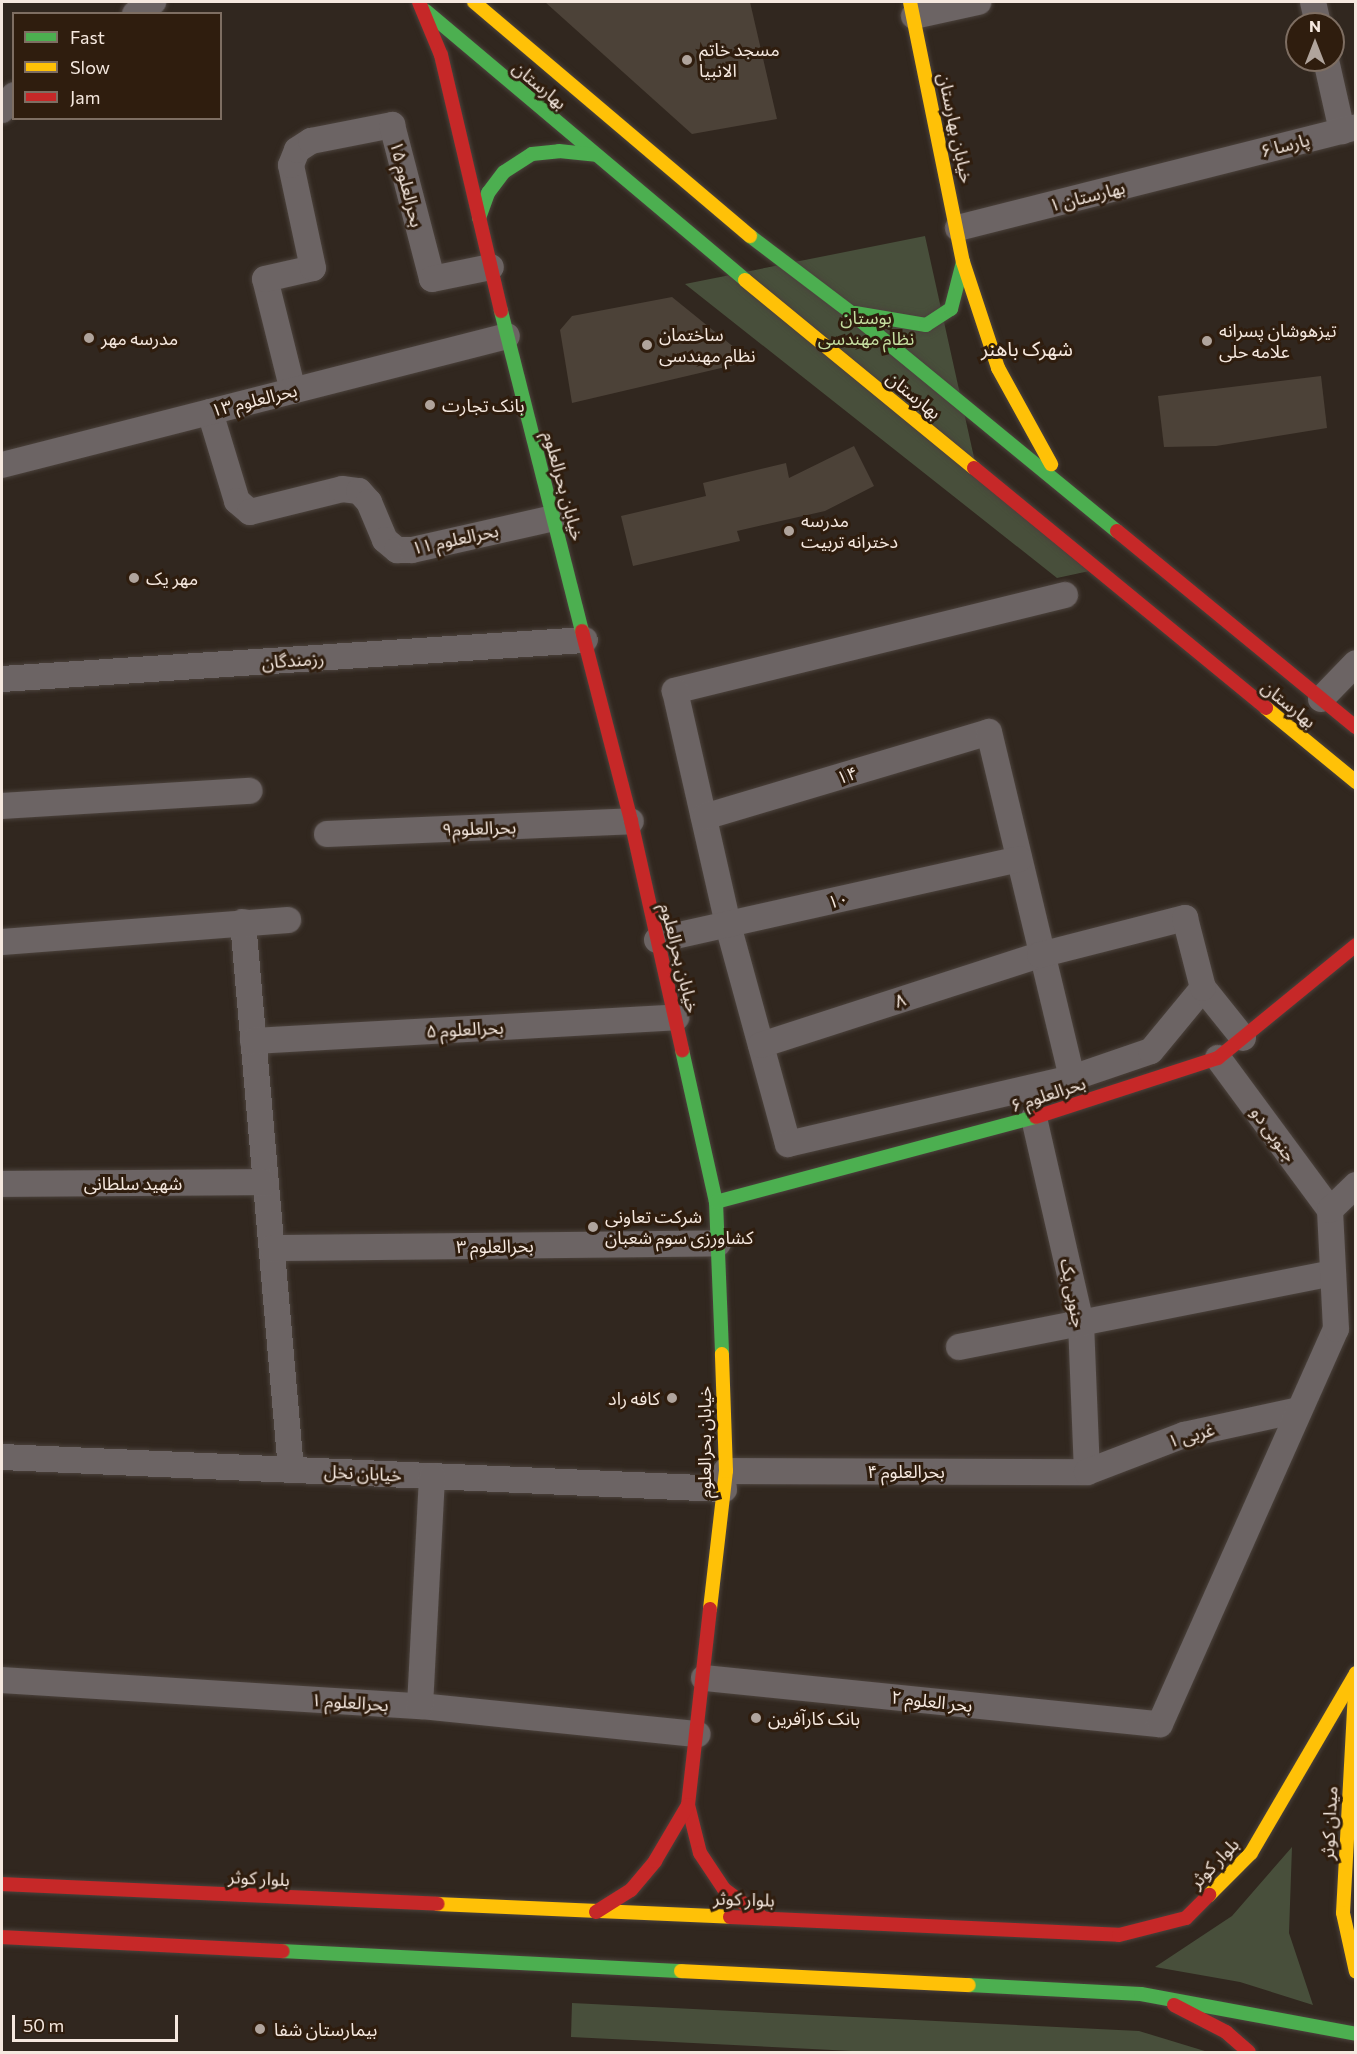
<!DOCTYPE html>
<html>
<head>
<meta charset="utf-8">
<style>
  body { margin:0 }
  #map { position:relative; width:1357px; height:2054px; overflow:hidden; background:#31271f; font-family:Commissioner,"Noto Sans Arabic",sans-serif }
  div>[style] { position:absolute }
  .green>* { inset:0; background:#484f3b }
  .building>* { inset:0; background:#4c4238 }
  .roads { filter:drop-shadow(0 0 2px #4b423c) drop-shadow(0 0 2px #4b423c) }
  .street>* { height:26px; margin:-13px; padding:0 13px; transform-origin:13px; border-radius:13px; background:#6c6464 }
  .fast>* { height:14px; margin:-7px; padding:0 7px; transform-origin:7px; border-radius:7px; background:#4caf50 }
  .slow>* { height:14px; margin:-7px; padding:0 7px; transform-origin:7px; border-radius:7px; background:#ffc107 }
  .jam>* { height:14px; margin:-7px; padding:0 7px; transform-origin:7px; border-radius:7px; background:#c62828 }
  .dots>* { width:16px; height:16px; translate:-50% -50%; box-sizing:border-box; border:3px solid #2f1d0e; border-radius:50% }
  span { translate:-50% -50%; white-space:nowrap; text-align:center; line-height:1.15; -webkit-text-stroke:6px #2f1d0e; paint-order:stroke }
  .poi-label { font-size:18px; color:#f5e8df }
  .left { translate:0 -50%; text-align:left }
  .right { translate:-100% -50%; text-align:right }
  .street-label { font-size:18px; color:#f5e8df }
  .park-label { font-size:18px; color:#c5dea0 }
  .neighbourhood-label { font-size:20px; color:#f5e8df }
  .frame { position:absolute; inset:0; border:3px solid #f5e8df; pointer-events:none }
  .legend { position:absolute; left:12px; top:12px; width:210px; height:108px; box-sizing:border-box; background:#2f1d0e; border:2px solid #7e6e62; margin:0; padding:8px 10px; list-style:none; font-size:18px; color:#f5e8df }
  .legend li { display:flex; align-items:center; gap:12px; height:30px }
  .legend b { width:30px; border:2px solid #7e6e62 }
  .north { position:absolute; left:1285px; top:12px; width:60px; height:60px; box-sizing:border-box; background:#2f1d0e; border:2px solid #7e6e62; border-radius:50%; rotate:0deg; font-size:16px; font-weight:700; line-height:24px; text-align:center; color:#f5e8df }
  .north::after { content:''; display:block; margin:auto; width:21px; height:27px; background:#b0a49c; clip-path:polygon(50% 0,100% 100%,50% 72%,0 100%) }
  .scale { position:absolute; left:12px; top:2015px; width:166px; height:27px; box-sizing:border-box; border:3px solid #f5e8df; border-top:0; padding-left:8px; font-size:18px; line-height:21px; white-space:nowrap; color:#f5e8df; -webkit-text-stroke:4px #2f1d0e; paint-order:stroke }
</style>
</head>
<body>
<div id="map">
  <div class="green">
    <div style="clip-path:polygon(925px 236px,977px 471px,1094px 570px,1057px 578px,685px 284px)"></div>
    <div style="clip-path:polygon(1292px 1847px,1289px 1933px,1313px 2005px,1240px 1982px,1155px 1967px,1232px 1916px)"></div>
    <div style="clip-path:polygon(572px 2003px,1139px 2031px,1208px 2052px,872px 2052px,571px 2037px)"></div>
  </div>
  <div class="building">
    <div style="clip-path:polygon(545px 2px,750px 2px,777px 119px,692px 134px)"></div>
    <div style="clip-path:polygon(672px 297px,751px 361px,572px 403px,560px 330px,572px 316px)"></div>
    <div style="clip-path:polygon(1321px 376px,1327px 428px,1216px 446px,1164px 447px,1158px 396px)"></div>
    <div style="clip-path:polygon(854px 446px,874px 486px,825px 511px,737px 531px,740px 541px,633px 566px,621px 516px,706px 496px,703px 483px,786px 463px,789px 478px)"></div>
  </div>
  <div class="roads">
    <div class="street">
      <div style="left:1313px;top:2px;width:23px;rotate:77deg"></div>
      <div style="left:135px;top:14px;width:22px;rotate:-34deg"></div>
      <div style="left:914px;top:16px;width:66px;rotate:-12.3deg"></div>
      <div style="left:1326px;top:60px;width:73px;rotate:77.3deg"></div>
      <div style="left:2px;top:110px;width:19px;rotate:-51deg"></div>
      <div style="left:958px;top:228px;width:411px;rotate:-14.2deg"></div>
      <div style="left:293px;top:391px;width:115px;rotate:-104deg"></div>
      <div style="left:265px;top:279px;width:49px;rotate:-12.9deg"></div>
      <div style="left:313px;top:268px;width:105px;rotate:-102.1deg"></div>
      <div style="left:291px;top:165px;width:16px;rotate:-68deg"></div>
      <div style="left:297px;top:150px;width:17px;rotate:-33deg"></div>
      <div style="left:311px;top:141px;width:83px;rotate:-11.2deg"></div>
      <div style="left:392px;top:125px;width:159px;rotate:75.4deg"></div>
      <div style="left:432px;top:279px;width:60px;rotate:-11.5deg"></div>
      <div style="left:210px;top:412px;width:93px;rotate:73.1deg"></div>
      <div style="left:237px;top:501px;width:17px;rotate:40deg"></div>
      <div style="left:250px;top:512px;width:95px;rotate:-14deg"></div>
      <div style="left:342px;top:489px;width:17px;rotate:7deg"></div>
      <div style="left:359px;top:491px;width:15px;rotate:48deg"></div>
      <div style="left:369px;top:502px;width:41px;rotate:67.2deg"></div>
      <div style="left:385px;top:540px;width:16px;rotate:40deg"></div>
      <div style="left:397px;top:550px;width:15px"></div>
      <div style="left:412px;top:550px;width:146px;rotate:-12.7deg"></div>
      <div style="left:2px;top:465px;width:521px;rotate:-14.33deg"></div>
      <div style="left:1065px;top:595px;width:402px;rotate:166.2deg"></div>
      <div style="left:675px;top:691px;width:240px;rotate:77.2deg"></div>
      <div style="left:728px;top:925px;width:227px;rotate:74.7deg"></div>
      <div style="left:788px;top:1144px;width:292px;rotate:-13.1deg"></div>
      <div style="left:1072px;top:1078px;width:83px;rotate:-18.9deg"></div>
      <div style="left:1151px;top:1051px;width:82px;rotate:-50.5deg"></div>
      <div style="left:1203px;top:988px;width:64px;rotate:51.3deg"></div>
      <div style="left:2px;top:679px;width:584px;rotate:-3.83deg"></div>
      <div style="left:1321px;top:699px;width:50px;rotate:-45.8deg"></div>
      <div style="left:2px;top:806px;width:248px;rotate:-3.5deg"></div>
      <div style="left:704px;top:817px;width:297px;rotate:-16.6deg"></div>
      <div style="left:989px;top:732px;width:356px;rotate:76.5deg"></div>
      <div style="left:327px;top:834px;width:304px;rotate:-2.4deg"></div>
      <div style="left:243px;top:922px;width:550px;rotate:84.99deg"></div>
      <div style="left:657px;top:940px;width:371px;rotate:-12.6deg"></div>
      <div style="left:2px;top:942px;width:287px;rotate:-4.4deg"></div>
      <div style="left:253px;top:1041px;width:424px;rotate:-3.2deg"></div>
      <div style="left:761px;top:1045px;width:293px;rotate:-17.9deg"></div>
      <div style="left:1040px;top:955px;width:150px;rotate:-14.3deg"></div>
      <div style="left:1185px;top:918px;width:72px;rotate:75.6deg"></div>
      <div style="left:1218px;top:1058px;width:189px;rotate:53.6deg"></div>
      <div style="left:1034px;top:1118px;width:210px;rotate:77.1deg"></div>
      <div style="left:1081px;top:1323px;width:149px;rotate:87.7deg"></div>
      <div style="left:2px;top:1184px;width:263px;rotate:-0.4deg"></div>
      <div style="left:272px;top:1248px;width:446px;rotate:-0.6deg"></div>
      <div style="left:959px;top:1347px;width:381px;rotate:-11.2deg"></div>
      <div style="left:2px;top:1457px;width:723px;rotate:2.54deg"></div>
      <div style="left:726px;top:1471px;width:361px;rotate:0.2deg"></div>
      <div style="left:1087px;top:1472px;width:104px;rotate:-20.9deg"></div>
      <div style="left:1184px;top:1435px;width:118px;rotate:-12.3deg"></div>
      <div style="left:704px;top:1678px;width:458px;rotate:5.8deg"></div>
      <div style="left:1160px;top:1724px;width:432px;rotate:-66deg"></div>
      <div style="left:1336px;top:1329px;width:119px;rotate:-92.9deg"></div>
      <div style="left:1330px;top:1210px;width:36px;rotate:-44deg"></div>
      <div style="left:2px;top:1680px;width:419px;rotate:3.6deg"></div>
      <div style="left:420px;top:1706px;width:279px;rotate:5.8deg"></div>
      <div style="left:420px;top:1706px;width:230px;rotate:-87deg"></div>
    </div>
    <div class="fast">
      <div style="left:426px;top:11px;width:417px;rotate:40.1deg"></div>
      <div style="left:479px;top:218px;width:27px;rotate:-70deg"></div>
      <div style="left:488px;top:193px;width:26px;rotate:-53deg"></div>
      <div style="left:504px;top:172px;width:33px;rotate:-33deg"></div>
      <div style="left:532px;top:154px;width:27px;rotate:-6deg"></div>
      <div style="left:559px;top:151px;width:37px;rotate:6deg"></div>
      <div style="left:750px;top:236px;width:126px;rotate:37.2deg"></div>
      <div style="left:850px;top:312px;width:345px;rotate:39.4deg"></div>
      <div style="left:501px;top:311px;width:330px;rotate:75.8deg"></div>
      <div style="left:855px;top:313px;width:72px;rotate:9.6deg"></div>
      <div style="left:926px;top:325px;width:30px;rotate:-33deg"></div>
      <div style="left:951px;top:309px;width:49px;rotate:-75.7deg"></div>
      <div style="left:682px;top:1050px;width:156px;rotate:77.4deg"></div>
      <div style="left:716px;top:1202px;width:152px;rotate:87.7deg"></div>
      <div style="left:716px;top:1202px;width:331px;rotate:-14.9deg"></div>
      <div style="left:283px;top:1951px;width:399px;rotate:2.9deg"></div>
      <div style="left:969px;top:1985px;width:172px;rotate:3deg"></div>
      <div style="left:1141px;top:1994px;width:219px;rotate:10.5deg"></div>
    </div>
    <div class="slow">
      <div style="left:474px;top:2px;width:362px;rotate:40.3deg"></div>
      <div style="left:910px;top:2px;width:265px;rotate:78.5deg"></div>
      <div style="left:963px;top:262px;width:112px;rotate:71.7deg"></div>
      <div style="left:998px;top:368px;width:110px;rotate:61.1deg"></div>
      <div style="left:745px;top:280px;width:296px;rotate:39.4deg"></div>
      <div style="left:1266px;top:708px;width:117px;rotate:39.4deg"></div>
      <div style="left:710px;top:1609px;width:139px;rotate:-83.4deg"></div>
      <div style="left:726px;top:1471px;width:117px;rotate:-92deg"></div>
      <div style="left:1356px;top:1673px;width:240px;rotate:93.1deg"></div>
      <div style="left:1343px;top:1913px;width:60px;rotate:77.6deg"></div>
      <div style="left:1209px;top:1895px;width:59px;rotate:-45deg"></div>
      <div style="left:1251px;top:1853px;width:206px;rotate:-59.7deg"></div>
      <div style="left:438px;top:1904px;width:292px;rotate:2.5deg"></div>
      <div style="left:681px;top:1971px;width:288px;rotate:2.8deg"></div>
    </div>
    <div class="jam">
      <div style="left:419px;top:2px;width:57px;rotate:67.5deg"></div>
      <div style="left:441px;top:55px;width:263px;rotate:76.8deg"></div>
      <div style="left:974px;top:468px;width:378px;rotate:39.4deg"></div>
      <div style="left:1117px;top:531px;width:309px;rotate:39.4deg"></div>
      <div style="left:582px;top:631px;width:196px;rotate:75.5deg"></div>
      <div style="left:631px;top:821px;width:235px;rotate:77.4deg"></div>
      <div style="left:1036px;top:1117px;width:191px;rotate:-18deg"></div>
      <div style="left:1218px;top:1058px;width:178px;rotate:-39.3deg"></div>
      <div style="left:710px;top:1609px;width:197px;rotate:96.4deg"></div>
      <div style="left:688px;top:1805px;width:49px;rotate:76deg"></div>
      <div style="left:700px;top:1853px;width:43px;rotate:56.3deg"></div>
      <div style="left:724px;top:1889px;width:49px;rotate:36.6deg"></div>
      <div style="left:2px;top:1884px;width:436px;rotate:2.6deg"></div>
      <div style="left:596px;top:1912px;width:41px;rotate:-32.2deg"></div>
      <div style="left:631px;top:1890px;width:38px;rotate:-50deg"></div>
      <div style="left:655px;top:1861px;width:65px;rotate:-59.5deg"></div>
      <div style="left:730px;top:1917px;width:389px;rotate:2.6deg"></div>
      <div style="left:1119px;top:1935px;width:69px;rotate:-14.2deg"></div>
      <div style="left:1186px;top:1918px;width:33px;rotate:-45deg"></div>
      <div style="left:2px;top:1937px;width:281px;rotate:2.9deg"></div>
      <div style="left:1174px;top:2005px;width:59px;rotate:27.4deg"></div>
      <div style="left:1226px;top:2032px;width:30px;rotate:41deg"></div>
    </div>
  </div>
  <div class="dots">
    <div style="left:687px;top:60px;background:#b0a49c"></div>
    <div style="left:89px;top:338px;background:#b0a49c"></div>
    <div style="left:1207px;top:341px;background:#b0a49c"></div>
    <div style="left:647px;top:345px;background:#b0a49c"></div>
    <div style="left:430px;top:405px;background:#b0a49c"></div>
    <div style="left:789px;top:531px;background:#b0a49c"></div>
    <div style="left:134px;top:578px;background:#b0a49c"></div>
    <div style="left:593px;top:1227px;background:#b0a49c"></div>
    <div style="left:672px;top:1398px;background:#b0a49c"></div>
    <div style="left:756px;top:1718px;background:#b0a49c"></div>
    <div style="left:260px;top:2029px;background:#b0a49c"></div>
  </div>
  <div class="poi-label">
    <span class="left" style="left:699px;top:60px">مسجد خاتم<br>الانبیا</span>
    <span class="left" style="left:1219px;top:341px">تیزهوشان پسرانه<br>علامه حلی</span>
    <span class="left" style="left:659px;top:345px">ساختمان<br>نظام مهندسی</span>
    <span class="left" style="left:101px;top:338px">مدرسه مهر</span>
    <span class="left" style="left:442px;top:405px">بانک تجارت</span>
    <span class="left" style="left:801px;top:531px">مدرسه<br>دخترانه تربیت</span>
    <span class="left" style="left:146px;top:578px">مهر یک</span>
    <span class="left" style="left:605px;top:1227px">شرکت تعاونی<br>کشاورزی سوم شعبان</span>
    <span class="right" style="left:660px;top:1398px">کافه راد</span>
    <span class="left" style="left:768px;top:1718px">بانک کارآفرین</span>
    <span class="left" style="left:274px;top:2029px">بیمارستان شفا</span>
  </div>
  <div class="street-label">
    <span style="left:540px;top:85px;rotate:40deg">بهارستان</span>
    <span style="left:956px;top:128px;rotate:78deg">خیابان بهارستان</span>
    <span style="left:1285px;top:145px;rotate:-14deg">پارسا ۶</span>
    <span style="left:407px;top:184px;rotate:76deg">بحرالعلوم ۱۵</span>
    <span style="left:1087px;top:196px;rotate:-14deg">بهارستان ۱</span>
    <span style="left:914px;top:395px;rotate:39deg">بهارستان</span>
    <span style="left:254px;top:400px;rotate:-14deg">بحرالعلوم ۱۳</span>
    <span style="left:564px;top:486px;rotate:75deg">خیابان بحرالعلوم</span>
    <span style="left:455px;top:539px;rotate:-12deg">بحرالعلوم ۱۱</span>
    <span style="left:293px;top:660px;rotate:-4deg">رزمندگان</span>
    <span style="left:1289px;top:704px;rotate:39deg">بهارستان</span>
    <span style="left:847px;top:775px;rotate:-17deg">۱۴</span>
    <span style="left:479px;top:828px;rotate:-2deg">بحرالعلوم۹</span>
    <span style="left:838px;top:900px;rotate:-13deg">۱۰</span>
    <span style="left:680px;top:958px;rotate:76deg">خیابان بحرالعلوم</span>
    <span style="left:900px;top:1000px;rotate:-18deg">۸</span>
    <span style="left:465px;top:1029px;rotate:-3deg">بحرالعلوم ۵</span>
    <span style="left:1048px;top:1094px;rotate:-18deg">بحرالعلوم ۶</span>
    <span style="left:1274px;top:1134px;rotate:54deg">جنوبی دو</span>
    <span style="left:133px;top:1183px">شهید سلطانی</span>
    <span style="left:495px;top:1246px;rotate:-1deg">بحرالعلوم ۳</span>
    <span style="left:1073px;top:1293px;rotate:79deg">جنوبی یک</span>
    <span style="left:1191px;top:1435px;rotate:-16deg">غربی ۱</span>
    <span style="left:704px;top:1442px;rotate:-90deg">خیابان بحرالعلوم</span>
    <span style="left:906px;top:1471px">بحرالعلوم ۴</span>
    <span style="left:363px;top:1473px;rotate:3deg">خیابان نخل</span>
    <span style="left:932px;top:1701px;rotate:6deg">بحر العلوم ۲</span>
    <span style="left:350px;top:1702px;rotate:4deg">بحرالعلوم ۱</span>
    <span style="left:1329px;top:1823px;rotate:-87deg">میدان کوثر</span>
    <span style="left:1214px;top:1863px;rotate:-46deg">بلوار کوثر</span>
    <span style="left:259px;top:1878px;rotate:3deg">بلوار کوثر</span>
    <span style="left:744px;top:1899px;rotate:2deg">بلوار کوثر</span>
  </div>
  <div class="park-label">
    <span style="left:866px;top:328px">بوستان<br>نظام مهندسی</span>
  </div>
  <div class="neighbourhood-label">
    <span style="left:1027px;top:348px">شهرک باهنر</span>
  </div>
  <div class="frame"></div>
  <ul class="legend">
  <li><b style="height:8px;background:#4caf50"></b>Fast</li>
  <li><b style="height:8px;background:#ffc107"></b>Slow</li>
  <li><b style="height:8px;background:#c62828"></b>Jam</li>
  </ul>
  <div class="north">N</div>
  <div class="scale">50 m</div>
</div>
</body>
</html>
